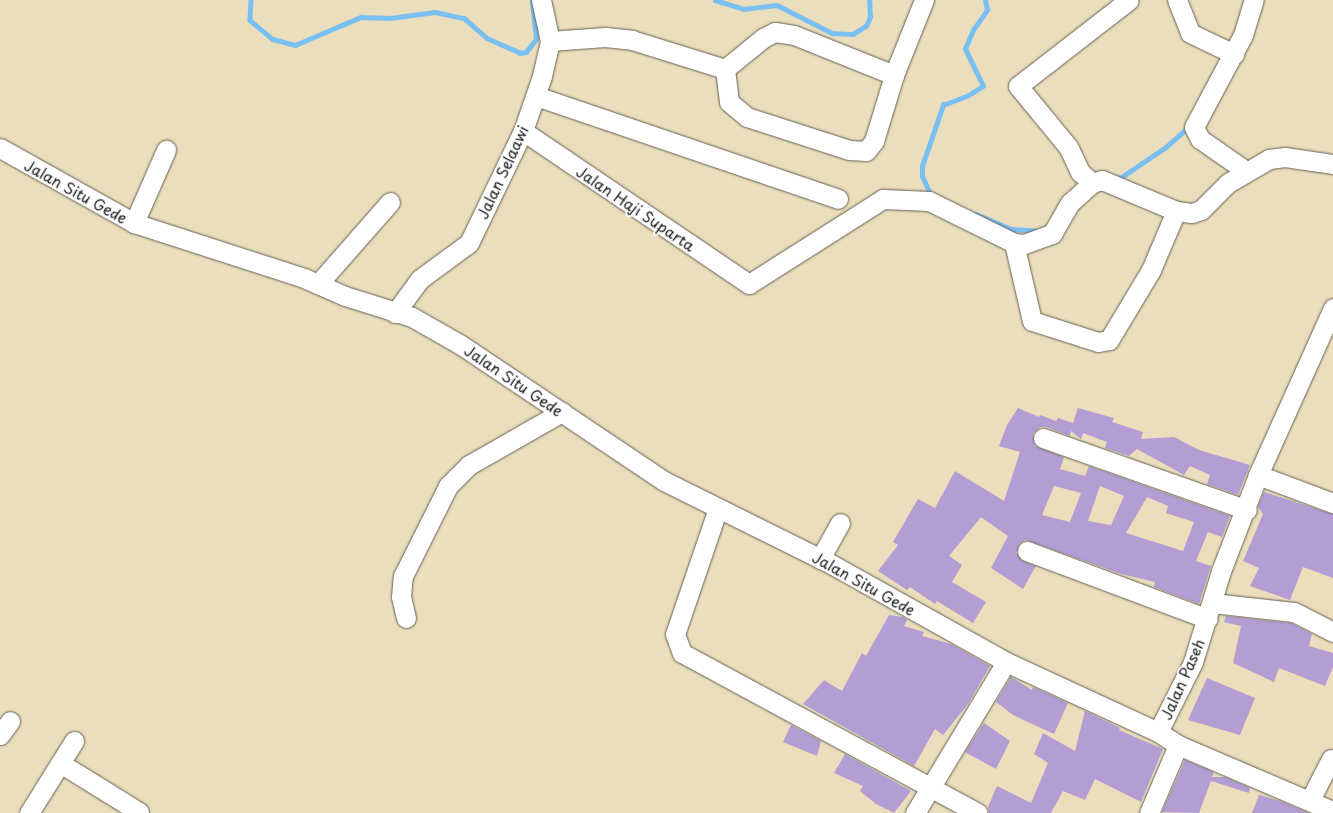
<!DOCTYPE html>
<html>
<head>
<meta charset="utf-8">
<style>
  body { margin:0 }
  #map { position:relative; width:1333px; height:813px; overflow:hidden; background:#ebdebc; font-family:"Playpen Sans",sans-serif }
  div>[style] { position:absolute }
  .stream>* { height:4.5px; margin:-2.25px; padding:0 2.25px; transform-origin:2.25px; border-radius:2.25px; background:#7abff1 }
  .building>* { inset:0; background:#b39dd3 }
  .roads { filter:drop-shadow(0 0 1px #646054) drop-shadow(0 0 1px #646054) }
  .minor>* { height:19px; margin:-9.5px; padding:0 9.5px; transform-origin:9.5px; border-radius:9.5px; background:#fff }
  span { translate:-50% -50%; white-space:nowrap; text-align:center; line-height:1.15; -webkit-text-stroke:4px #fff; paint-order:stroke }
  .street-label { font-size:15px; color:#1c1c1c }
</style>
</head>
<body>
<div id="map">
  <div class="stream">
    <div style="left:251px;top:0;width:20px;rotate:93deg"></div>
    <div style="left:250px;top:20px;width:30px;rotate:40deg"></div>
    <div style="left:273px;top:39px;width:23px;rotate:15deg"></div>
    <div style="left:295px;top:45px;width:72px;rotate:-23deg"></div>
    <div style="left:361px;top:17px;width:29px;rotate:2deg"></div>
    <div style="left:390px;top:18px;width:45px;rotate:-7.6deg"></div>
    <div style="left:435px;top:12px;width:30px;rotate:12deg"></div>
    <div style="left:464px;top:18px;width:30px;rotate:41deg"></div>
    <div style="left:487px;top:38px;width:36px;rotate:24deg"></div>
    <div style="left:520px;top:53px;width:6px;rotate:-9deg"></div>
    <div style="left:526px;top:52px;width:16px;rotate:-52deg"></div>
    <div style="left:536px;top:39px;width:39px;rotate:-96deg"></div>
    <div style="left:715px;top:0;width:30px;rotate:17deg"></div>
    <div style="left:744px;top:9px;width:33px;rotate:-7deg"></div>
    <div style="left:777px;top:5px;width:62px;rotate:27deg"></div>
    <div style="left:832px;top:33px;width:21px;rotate:3deg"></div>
    <div style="left:853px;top:34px;width:15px;rotate:-32deg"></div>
    <div style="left:866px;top:26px;width:10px;rotate:-66deg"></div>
    <div style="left:870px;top:17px;width:17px;rotate:-93deg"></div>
    <div style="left:1115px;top:177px;width:5px;rotate:11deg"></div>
    <div style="left:1120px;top:178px;width:55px;rotate:-34deg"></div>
    <div style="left:1166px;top:147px;width:31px;rotate:-42deg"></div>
    <div style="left:930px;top:194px;width:20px;rotate:-114deg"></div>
    <div style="left:922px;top:176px;width:10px;rotate:-90deg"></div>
    <div style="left:922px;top:166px;width:65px;rotate:-71deg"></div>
    <div style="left:943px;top:105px;width:26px;rotate:-21deg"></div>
    <div style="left:967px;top:96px;width:19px;rotate:-32deg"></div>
    <div style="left:983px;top:86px;width:41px;rotate:-115.9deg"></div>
    <div style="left:965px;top:49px;width:21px;rotate:-67deg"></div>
    <div style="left:973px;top:30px;width:24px;rotate:-55deg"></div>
    <div style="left:987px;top:10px;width:10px;rotate:-101deg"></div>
    <div style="left:976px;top:214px;width:38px;rotate:23deg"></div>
    <div style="left:1011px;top:229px;width:26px;rotate:4deg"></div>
  </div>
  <div class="building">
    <div style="clip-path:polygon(evenodd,1018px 408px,1039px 417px,1040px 415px,1056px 421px,1058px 418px,1073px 423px,1078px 408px,1114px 418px,1112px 422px,1143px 432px,1141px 439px,1174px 437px,1199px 450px,1250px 465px,1238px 495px,1207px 484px,1210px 475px,1190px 466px,1184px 475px,1137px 449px,1129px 456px,1105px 448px,1107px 442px,1083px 433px,1081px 439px,1071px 431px,1070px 436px,1046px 427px,1040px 427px,1033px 434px,1035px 446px,1064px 457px,1060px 469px,1085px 476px,1089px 466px,1230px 516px,1222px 537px,1208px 532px,1196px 561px,1211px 566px,1199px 604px,1154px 587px,1155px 582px,1121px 574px,1026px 540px,1020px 543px,1016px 553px,1023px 561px,1036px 566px,1023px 589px,991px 568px,1008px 536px,981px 517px,949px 556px,962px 565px,952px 582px,986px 602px,973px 623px,937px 601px,935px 604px,910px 587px,907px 590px,878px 571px,898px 545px,893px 542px,918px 499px,935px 508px,955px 471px,1004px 501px,1020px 452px,999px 446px,1007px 425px,1018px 408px,1054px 486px,1081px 493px,1070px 522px,1042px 515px,1054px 486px,1018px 408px,1100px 486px,1124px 496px,1111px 525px,1088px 521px,1100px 486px,1018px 408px,1147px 497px,1168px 506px,1166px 513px,1194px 522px,1183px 551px,1126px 533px,1147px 497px)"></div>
    <div style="clip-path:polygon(1264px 492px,1333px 514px,1333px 578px,1303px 567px,1290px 600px,1250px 586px,1259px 568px,1243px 561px,1263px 514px,1258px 507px)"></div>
    <div style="clip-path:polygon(889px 615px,903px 617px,907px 620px,904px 626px,924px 632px,922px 636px,951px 644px,990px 666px,968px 704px,943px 735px,935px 729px,914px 766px,803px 704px,824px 680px,842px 691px,862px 653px,866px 656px)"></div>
    <div style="clip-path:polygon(1226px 616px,1291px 623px,1312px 634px,1309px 646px,1333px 653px,1333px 667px,1325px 686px,1279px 668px,1274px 682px,1233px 663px,1241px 626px,1224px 622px)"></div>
    <div style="clip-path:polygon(1011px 677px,1032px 690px,1033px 687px,1068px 703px,1054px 734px,1013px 715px,996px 702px)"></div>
    <div style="clip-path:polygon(1207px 678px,1255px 698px,1240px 735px,1188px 720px)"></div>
    <div style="clip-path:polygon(1085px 711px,1120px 728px,1119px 730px,1163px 749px,1141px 802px,1095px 779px,1085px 800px,1063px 791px,1051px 813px,989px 813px,988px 807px,997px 786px,1031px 803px,1048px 763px,1034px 754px,1043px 733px,1075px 751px)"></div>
    <div style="clip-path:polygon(984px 723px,1010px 741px,996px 769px,965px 752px)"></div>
    <div style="clip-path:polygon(791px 725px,821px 741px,817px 756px,783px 742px)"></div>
    <div style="clip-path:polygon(845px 754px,911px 791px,894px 813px,876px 804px,860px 791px,863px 786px,834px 773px)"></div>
    <div style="clip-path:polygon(1185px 760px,1214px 772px,1212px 777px,1225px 777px,1250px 788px,1249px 793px,1211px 781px,1199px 813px,1162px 812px)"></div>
    <div style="clip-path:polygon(1259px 795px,1280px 801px,1309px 813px,1252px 813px)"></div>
  </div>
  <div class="roads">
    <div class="minor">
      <div style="left:1177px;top:0;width:35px;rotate:68deg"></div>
      <div style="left:1190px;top:33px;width:49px;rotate:25.5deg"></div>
      <div style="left:550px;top:41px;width:55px;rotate:-4.2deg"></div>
      <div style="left:605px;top:37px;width:27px;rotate:6deg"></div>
      <div style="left:632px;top:40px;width:97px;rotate:17.3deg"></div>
      <div style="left:725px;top:69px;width:49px;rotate:-39.2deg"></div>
      <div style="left:763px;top:38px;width:13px;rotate:-27deg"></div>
      <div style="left:775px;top:32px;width:19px;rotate:9deg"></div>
      <div style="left:794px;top:35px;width:108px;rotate:21.8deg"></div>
      <div style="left:725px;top:69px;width:33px;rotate:83deg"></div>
      <div style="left:729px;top:102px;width:23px;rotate:40deg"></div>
      <div style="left:747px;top:117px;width:107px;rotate:17.9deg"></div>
      <div style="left:849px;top:150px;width:17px;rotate:3deg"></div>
      <div style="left:866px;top:151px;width:13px;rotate:-51deg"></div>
      <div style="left:874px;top:141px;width:69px;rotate:-73.1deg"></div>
      <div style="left:894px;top:75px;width:81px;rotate:-68.2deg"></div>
      <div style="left:536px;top:96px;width:319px;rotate:18.8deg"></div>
      <div style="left:523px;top:131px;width:273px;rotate:34.1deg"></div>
      <div style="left:749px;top:284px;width:159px;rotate:-32.4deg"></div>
      <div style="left:883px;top:199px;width:46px;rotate:2.5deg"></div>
      <div style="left:929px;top:201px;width:95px;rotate:26.3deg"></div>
      <div style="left:1014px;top:243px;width:10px;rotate:6deg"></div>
      <div style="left:1024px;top:244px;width:30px;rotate:-20deg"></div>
      <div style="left:1052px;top:234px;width:36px;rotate:-60deg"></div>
      <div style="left:1070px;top:203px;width:30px;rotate:-42deg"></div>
      <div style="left:1092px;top:183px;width:10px;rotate:-17deg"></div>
      <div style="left:1102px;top:180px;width:80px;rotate:22.7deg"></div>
      <div style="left:1176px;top:211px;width:64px;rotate:113deg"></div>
      <div style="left:1151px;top:270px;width:82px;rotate:121deg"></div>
      <div style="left:1109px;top:340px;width:11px;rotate:170deg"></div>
      <div style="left:1098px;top:342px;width:69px;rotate:-162.3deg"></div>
      <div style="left:1032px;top:321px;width:80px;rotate:-103deg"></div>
      <div style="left:0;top:148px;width:154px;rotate:29.2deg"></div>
      <div style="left:134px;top:223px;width:179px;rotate:17.9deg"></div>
      <div style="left:304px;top:278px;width:45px;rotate:23.7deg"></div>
      <div style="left:345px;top:296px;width:70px;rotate:17.4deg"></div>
      <div style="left:412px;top:317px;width:56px;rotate:29.7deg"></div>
      <div style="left:461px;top:345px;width:244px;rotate:33.8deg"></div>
      <div style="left:664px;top:481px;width:186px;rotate:26.4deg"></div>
      <div style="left:831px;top:564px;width:201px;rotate:29.2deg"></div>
      <div style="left:1246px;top:171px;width:56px;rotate:-145.2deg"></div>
      <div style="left:1200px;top:139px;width:13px;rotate:-117deg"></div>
      <div style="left:1194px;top:127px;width:104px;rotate:-62deg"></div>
      <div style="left:1243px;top:35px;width:37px;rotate:-73deg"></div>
      <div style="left:1092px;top:183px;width:16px;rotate:-137deg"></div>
      <div style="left:1080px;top:172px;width:26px;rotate:-115deg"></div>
      <div style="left:1069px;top:148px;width:80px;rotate:-129.4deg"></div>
      <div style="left:1018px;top:86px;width:140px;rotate:-37.8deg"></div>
      <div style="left:1176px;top:211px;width:16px;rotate:7deg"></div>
      <div style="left:1192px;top:213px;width:9px;rotate:-18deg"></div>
      <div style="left:1201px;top:210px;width:38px;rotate:-45deg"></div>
      <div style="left:1228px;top:183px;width:48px;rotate:-30.3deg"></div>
      <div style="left:1269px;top:159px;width:16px;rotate:-7deg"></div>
      <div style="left:1285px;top:157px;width:49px;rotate:8.3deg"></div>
      <div style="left:134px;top:223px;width:80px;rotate:-66.3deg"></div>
      <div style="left:318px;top:284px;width:109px;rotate:-48.7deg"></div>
      <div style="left:395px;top:313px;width:42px;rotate:-53.7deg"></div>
      <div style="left:420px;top:279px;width:61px;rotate:-36.3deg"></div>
      <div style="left:469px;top:243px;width:124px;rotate:-64.3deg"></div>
      <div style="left:523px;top:131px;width:58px;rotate:-70.9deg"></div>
      <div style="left:542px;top:76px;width:36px;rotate:-77deg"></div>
      <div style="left:550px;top:41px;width:42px;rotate:-102.4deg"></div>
      <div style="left:1043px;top:438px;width:216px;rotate:19.4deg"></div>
      <div style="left:1258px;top:475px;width:80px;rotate:20.5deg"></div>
      <div style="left:718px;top:508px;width:133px;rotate:108.8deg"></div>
      <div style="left:675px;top:634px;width:20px;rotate:70deg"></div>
      <div style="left:682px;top:653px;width:336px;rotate:28.4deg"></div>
      <div style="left:1027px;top:551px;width:193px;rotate:20.6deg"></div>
      <div style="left:820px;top:559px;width:41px;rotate:-60.9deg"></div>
      <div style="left:1212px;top:603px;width:82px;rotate:6.3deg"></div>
      <div style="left:1294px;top:612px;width:44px;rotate:27.1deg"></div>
      <div style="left:406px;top:618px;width:22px;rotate:-103deg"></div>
      <div style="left:401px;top:597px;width:21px;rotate:-85deg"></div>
      <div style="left:403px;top:576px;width:101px;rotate:-63.4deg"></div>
      <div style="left:448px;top:486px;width:30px;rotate:-45deg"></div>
      <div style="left:469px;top:465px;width:107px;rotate:-29.7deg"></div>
      <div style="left:1158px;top:732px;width:24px;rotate:33deg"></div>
      <div style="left:1178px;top:745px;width:168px;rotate:23.1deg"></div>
      <div style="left:0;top:735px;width:17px;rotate:-54deg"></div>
      <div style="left:60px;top:763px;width:93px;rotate:31.8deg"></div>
      <div style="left:1310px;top:800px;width:46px;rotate:-62.9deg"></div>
      <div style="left:29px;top:813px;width:85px;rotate:-58deg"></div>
      <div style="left:915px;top:813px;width:176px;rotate:-58.9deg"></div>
      <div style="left:1006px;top:662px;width:167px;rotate:24.7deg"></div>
      <div style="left:1158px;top:732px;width:78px;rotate:-63.4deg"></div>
      <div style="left:1193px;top:662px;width:95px;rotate:-72.9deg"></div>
      <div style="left:1221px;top:571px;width:103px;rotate:-68.9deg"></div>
      <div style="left:1258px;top:475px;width:183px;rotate:-65.8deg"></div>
      <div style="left:1149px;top:813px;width:74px;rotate:-66.9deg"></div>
    </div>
  </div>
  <div class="street-label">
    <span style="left:502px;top:172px;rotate:-65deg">Jalan Selaawi</span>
    <span style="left:76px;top:191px;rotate:29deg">Jalan Situ Gede</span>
    <span style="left:636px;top:208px;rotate:34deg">Jalan Haji Suparta</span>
    <span style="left:514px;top:380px;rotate:34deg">Jalan Situ Gede</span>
    <span style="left:864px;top:583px;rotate:29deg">Jalan Situ Gede</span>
    <span style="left:1182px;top:679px;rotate:-66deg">Jalan Paseh</span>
  </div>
</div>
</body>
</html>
